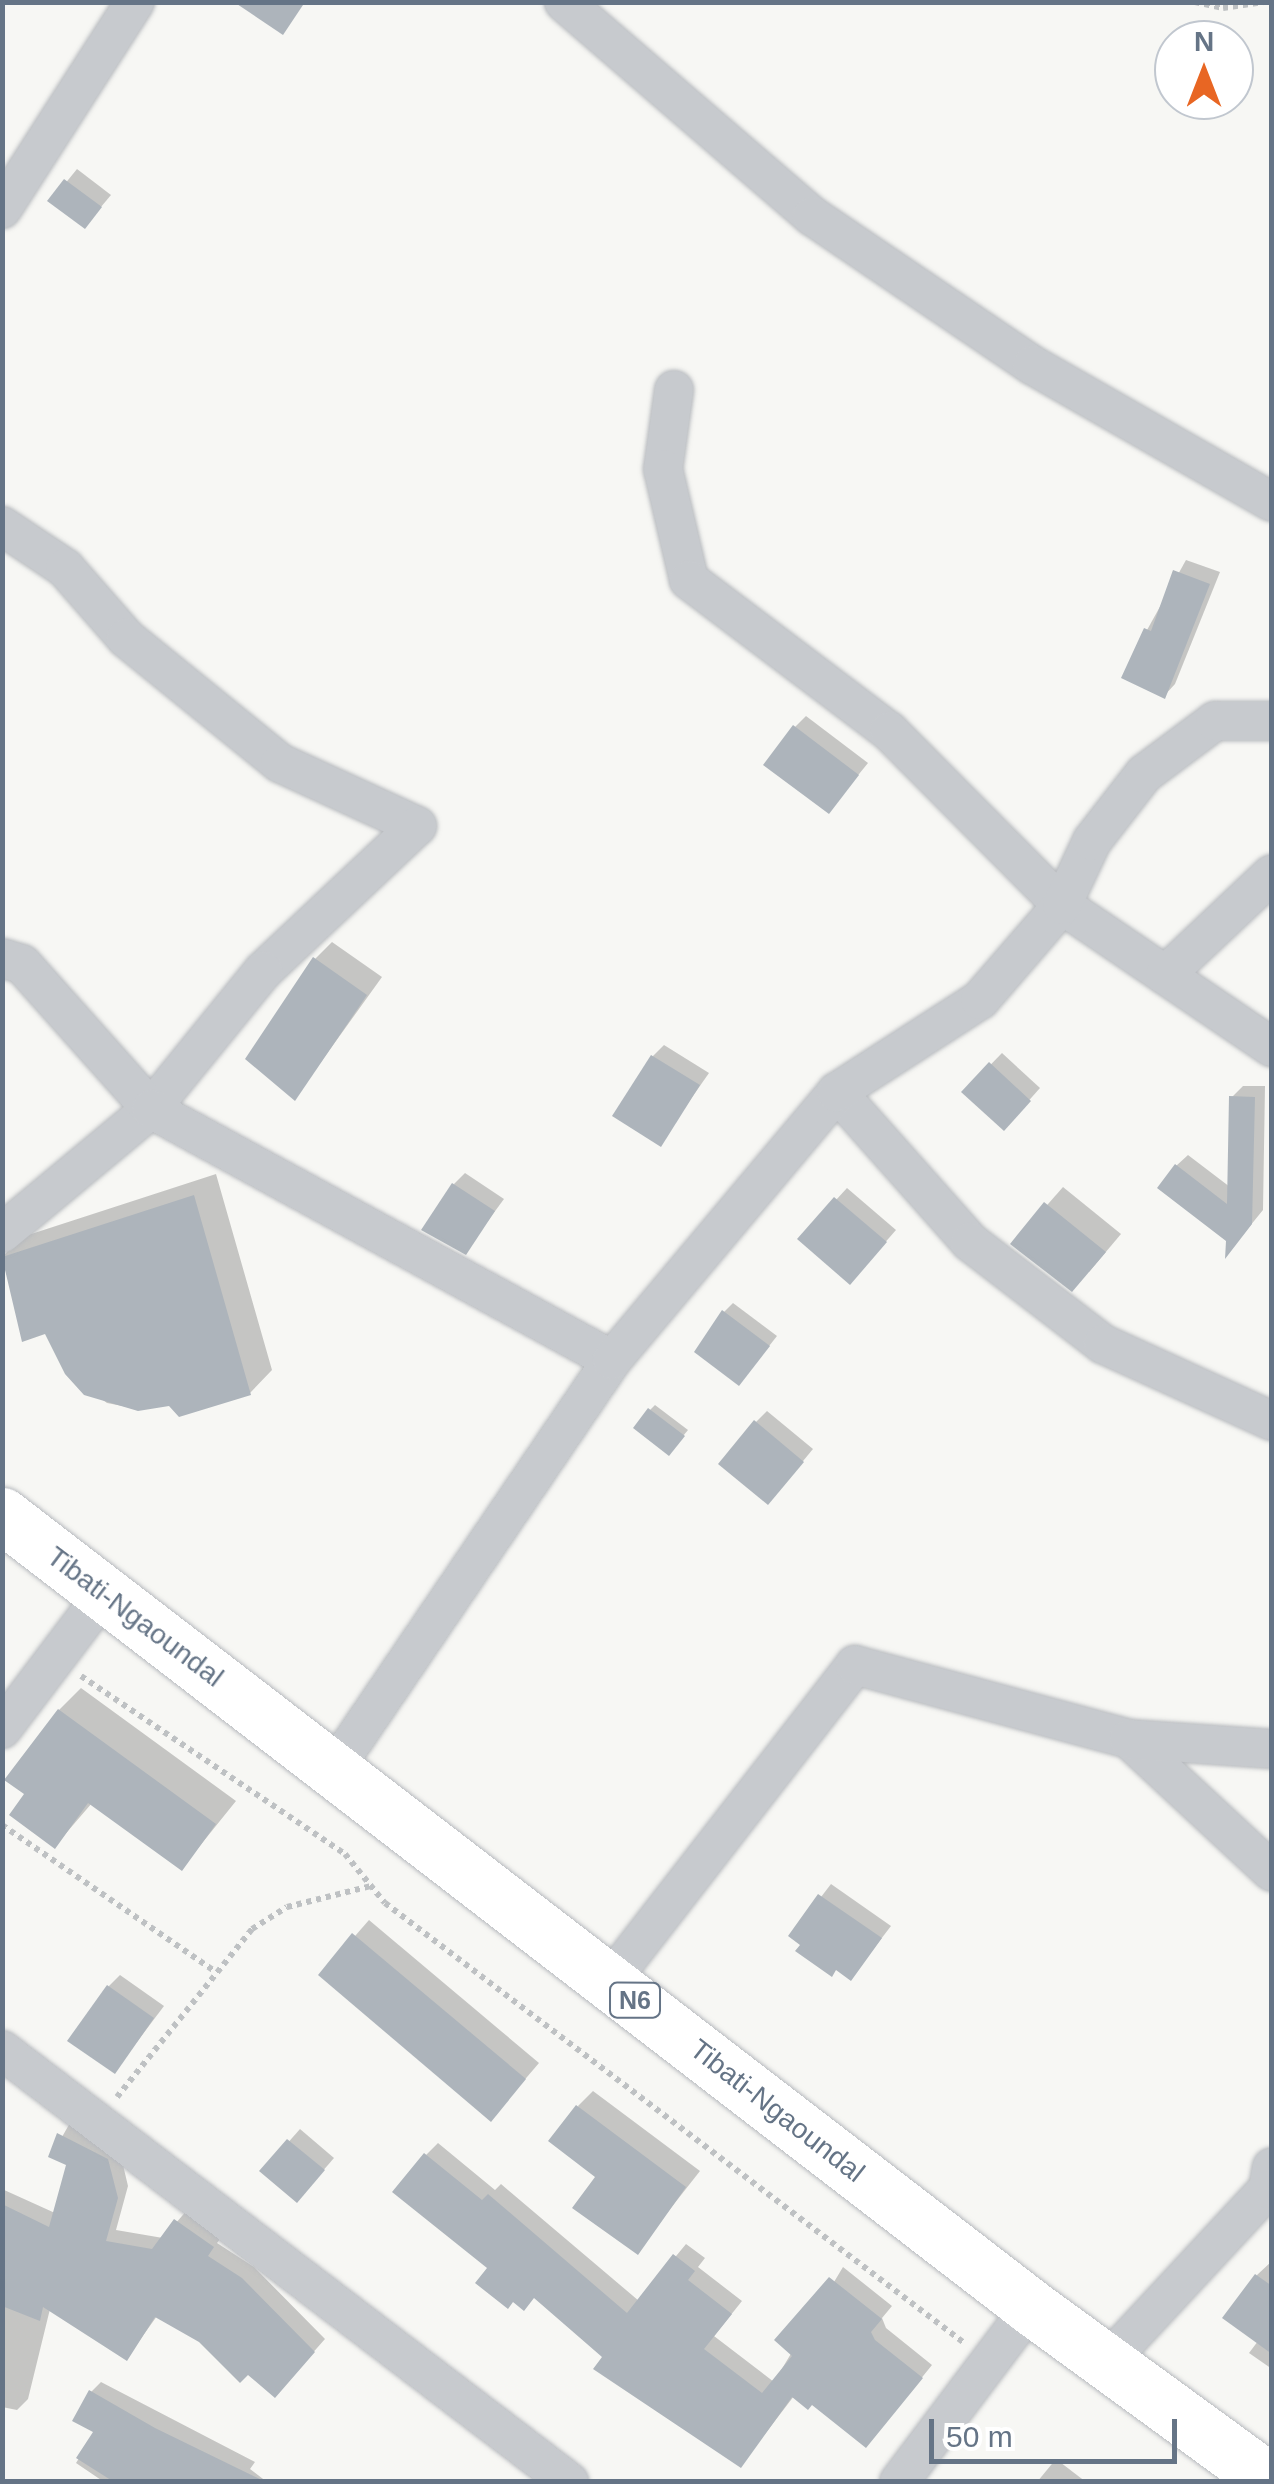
<!DOCTYPE html>
<html>
<head>
<meta charset="utf-8">
<style>
  body { margin:0 }
  #map { position:relative; width:1274px; height:2484px; overflow:hidden; background:#f7f7f4; font-family:Arial,sans-serif }
  div>[style] { position:absolute }
  .shadow>* { inset:0; background:#0003 }
  .building>* { inset:0; background:#adb4bb }
  .path>* { height:6px; margin-top:-3px; transform-origin:0; background:repeating-linear-gradient(90deg,#bec1c3 0 5px,transparent 0 10px) }
  .roads { filter:drop-shadow(0 0 2px #b7babe) drop-shadow(0 0 2px #b7babe) }
  .minor>* { height:38px; margin:-19px; padding:0 19px; transform-origin:19px; border-radius:19px; background:#c7cace }
  .highway>* { height:55px; margin:-27.5px; padding:0 27.5px; transform-origin:27.5px; border-radius:27.5px; background:#fff }
  span { translate:-50% -50%; white-space:nowrap; text-align:center; line-height:1.15; -webkit-text-stroke:10px #fff; paint-order:stroke }
  .shield-label span { padding:2px 8px; background:#fff; border:2px solid; border-radius:8px; -webkit-text-stroke-width:0 }
  .shield-label { font-size:25px; color:#657486; font-weight:700 }
  .street-label { font-size:28px; color:#657486 }
  .frame { position:absolute; inset:0; border:5px solid #657486; pointer-events:none }
  .north { position:absolute; left:1154px; top:20px; width:100px; height:100px; box-sizing:border-box; background:#fff; border:2px solid #c1c7cf; border-radius:50%; rotate:0deg; font-size:28px; font-weight:700; line-height:40px; text-align:center; color:#657486 }
  .north::after { content:''; display:block; margin:auto; width:35px; height:45px; background:#e86623; clip-path:polygon(50% 0,100% 100%,50% 72%,0 100%) }
  .scale { position:absolute; left:929px; top:2419px; width:248px; height:45px; box-sizing:border-box; border:5px solid #657486; border-top:0; padding-left:12px; font-size:30px; line-height:35px; white-space:nowrap; color:#657486; -webkit-text-stroke:8px #fff; paint-order:stroke }
</style>
</head>
<body>
<div id="map">
  <div class="shadow">
    <div style="clip-path:polygon(77px 169px,111px 195px,85px 226px,51px 201px)"></div>
    <div style="clip-path:polygon(1186px 560px,1220px 572px,1175px 684px,1164px 696px,1147px 630px)"></div>
    <div style="clip-path:polygon(806px 716px,868px 763px,829px 811px,795px 727px)"></div>
    <div style="clip-path:polygon(332px 942px,382px 977px,295px 1098px,315px 959px)"></div>
    <div style="clip-path:polygon(664px 1045px,709px 1073px,660px 1143px,653px 1056px)"></div>
    <div style="clip-path:polygon(1002px 1053px,1040px 1088px,1015px 1116px,964px 1092px)"></div>
    <div style="clip-path:polygon(1243px 1086px,1265px 1086px,1263px 1210px,1228px 1253px,1228px 1240px,1176px 1166px,1188px 1155px,1230px 1187px,1232px 1097px)"></div>
    <div style="clip-path:polygon(465px 1173px,504px 1199px,465px 1252px,454px 1184px)"></div>
    <div style="clip-path:polygon(216px 1174px,272px 1370px,250px 1393px,138px 1409px,107px 1403px,67px 1373px,46px 1330px,24px 1338px,2px 1257px,22px 1237px)"></div>
    <div style="clip-path:polygon(1063px 1187px,1121px 1234px,1089px 1272px,1013px 1244px)"></div>
    <div style="clip-path:polygon(847px 1188px,896px 1230px,861px 1270px,801px 1238px)"></div>
    <div style="clip-path:polygon(733px 1303px,777px 1336px,747px 1374px,724px 1312px)"></div>
    <div style="clip-path:polygon(655px 1405px,688px 1430px,674px 1447px,650px 1410px)"></div>
    <div style="clip-path:polygon(767px 1411px,813px 1449px,779px 1490px,756px 1422px)"></div>
    <div style="clip-path:polygon(81px 1688px,236px 1801px,182px 1868px,92px 1803px,55px 1846px,27px 1794px,59px 1710px)"></div>
    <div style="clip-path:polygon(831px 1884px,891px 1926px,851px 1978px,791px 1936px)"></div>
    <div style="clip-path:polygon(369px 1920px,539px 2063px,491px 2119px,321px 1975px)"></div>
    <div style="clip-path:polygon(120px 1975px,164px 2006px,115px 2071px,109px 1986px)"></div>
    <div style="clip-path:polygon(593px 2091px,700px 2171px,637px 2251px,598px 2176px,578px 2106px)"></div>
    <div style="clip-path:polygon(70px 2123px,119px 2148px,128px 2186px,116px 2230px,163px 2238px,188px 2209px,224px 2234px,217px 2243px,254px 2267px,325px 2339px,286px 2383px,157px 2316px,127px 2358px,50px 2309px,28px 2399px,17px 2410px,2px 2407px,2px 2189px,55px 2213px,69px 2164px,51px 2156px)"></div>
    <div style="clip-path:polygon(300px 2129px,334px 2158px,308px 2188px,263px 2171px)"></div>
    <div style="clip-path:polygon(438px 2143px,495px 2190px,501px 2184px,639px 2301px,686px 2244px,705px 2258px,698px 2267px,742px 2301px,714px 2336px,774px 2382px,843px 2267px,892px 2306px,882px 2318px,886px 2328px,932px 2365px,877px 2433px,794px 2396px,741px 2465px,535px 2296px,490px 2268px,426px 2155px)"></div>
    <div style="clip-path:polygon(1272px 2261px,1272px 2369px,1249px 2353px,1258px 2341px,1257px 2275px)"></div>
    <div style="clip-path:polygon(101px 2382px,255px 2462px,250px 2469px,267px 2482px,104px 2482px,76px 2463px,96px 2431px,91px 2392px)"></div>
    <div style="clip-path:polygon(1056px 2459px,1086px 2482px,1037px 2482px)"></div>
  </div>
  <div class="building">
    <div style="clip-path:polygon(234px 2px,305px 2px,283px 35px)"></div>
    <div style="clip-path:polygon(64px 179px,102px 207px,85px 229px,47px 201px)"></div>
    <div style="clip-path:polygon(1173px 570px,1210px 584px,1165px 699px,1121px 678px,1144px 628px,1151px 631px)"></div>
    <div style="clip-path:polygon(793px 725px,859px 775px,829px 814px,763px 765px)"></div>
    <div style="clip-path:polygon(313px 957px,367px 995px,295px 1101px,245px 1059px)"></div>
    <div style="clip-path:polygon(651px 1055px,700px 1085px,661px 1147px,612px 1116px)"></div>
    <div style="clip-path:polygon(989px 1062px,1031px 1101px,1004px 1131px,961px 1092px)"></div>
    <div style="clip-path:polygon(1229px 1096px,1255px 1097px,1252px 1224px,1225px 1259px,1226px 1241px,1157px 1188px,1175px 1164px,1227px 1204px)"></div>
    <div style="clip-path:polygon(452px 1183px,495px 1211px,466px 1255px,421px 1230px)"></div>
    <div style="clip-path:polygon(194px 1195px,251px 1395px,179px 1417px,169px 1406px,138px 1411px,84px 1395px,65px 1374px,45px 1334px,22px 1342px,2px 1257px)"></div>
    <div style="clip-path:polygon(834px 1197px,887px 1242px,850px 1285px,797px 1239px)"></div>
    <div style="clip-path:polygon(1044px 1202px,1106px 1252px,1072px 1292px,1010px 1244px)"></div>
    <div style="clip-path:polygon(722px 1310px,770px 1346px,739px 1386px,694px 1352px)"></div>
    <div style="clip-path:polygon(648px 1408px,685px 1436px,669px 1456px,633px 1428px)"></div>
    <div style="clip-path:polygon(754px 1420px,804px 1462px,768px 1505px,718px 1464px)"></div>
    <div style="clip-path:polygon(58px 1709px,216px 1824px,182px 1871px,88px 1803px,55px 1849px,9px 1815px,24px 1794px,4px 1780px)"></div>
    <div style="clip-path:polygon(818px 1894px,882px 1938px,851px 1981px,836px 1970px,832px 1977px,795px 1951px,800px 1945px,788px 1936px)"></div>
    <div style="clip-path:polygon(352px 1933px,526px 2079px,491px 2122px,318px 1975px)"></div>
    <div style="clip-path:polygon(107px 1985px,154px 2018px,115px 2074px,67px 2041px)"></div>
    <div style="clip-path:polygon(576px 2105px,686px 2187px,638px 2255px,572px 2208px,595px 2177px,548px 2141px)"></div>
    <div style="clip-path:polygon(57px 2133px,108px 2159px,118px 2198px,106px 2241px,152px 2249px,174px 2219px,214px 2247px,208px 2256px,242px 2278px,315px 2352px,275px 2398px,248px 2375px,240px 2383px,199px 2342px,155px 2317px,127px 2361px,43px 2307px,40px 2321px,2px 2306px,2px 2204px,49px 2227px,66px 2165px,48px 2157px)"></div>
    <div style="clip-path:polygon(287px 2139px,325px 2170px,297px 2203px,259px 2171px)"></div>
    <div style="clip-path:polygon(424px 2153px,482px 2200px,488px 2194px,627px 2313px,673px 2254px,695px 2271px,688px 2280px,732px 2314px,704px 2349px,762px 2393px,792px 2356px,774px 2340px,829px 2277px,882px 2319px,871px 2332px,875px 2340px,923px 2378px,866px 2448px,812px 2405px,808px 2410px,792px 2397px,741px 2468px,593px 2369px,602px 2357px,534px 2298px,524px 2311px,513px 2302px,508px 2309px,475px 2283px,487px 2268px,392px 2192px)"></div>
    <div style="clip-path:polygon(1255px 2274px,1272px 2286px,1272px 2354px,1222px 2318px)"></div>
    <div style="clip-path:polygon(89px 2390px,155px 2428px,266px 2482px,114px 2482px,76px 2458px,93px 2432px,72px 2421px)"></div>
  </div>
  <div class="path">
    <div style="left:1195px;top:2px;width:29px;rotate:12deg"></div>
    <div style="left:1223px;top:8px;width:41px;rotate:-8.3deg"></div>
    <div style="left:81px;top:1676px;width:318px;rotate:34deg"></div>
    <div style="left:345px;top:1854px;width:63px;rotate:50.8deg"></div>
    <div style="left:385px;top:1903px;width:726px;rotate:37.22deg"></div>
    <div style="left:2px;top:1825px;width:256px;rotate:34.5deg"></div>
    <div style="left:117px;top:2097px;width:216px;rotate:-51.2deg"></div>
    <div style="left:252px;top:1929px;width:41px;rotate:-32.2deg"></div>
    <div style="left:287px;top:1907px;width:87px;rotate:-14deg"></div>
  </div>
  <div class="roads">
    <div class="minor">
      <div style="left:564px;top:2px;width:328px;rotate:40.8deg"></div>
      <div style="left:812px;top:216px;width:266px;rotate:34.1deg"></div>
      <div style="left:1032px;top:365px;width:276px;rotate:29.7deg"></div>
      <div style="left:2px;top:209px;width:246px;rotate:-57.3deg"></div>
      <div style="left:674px;top:390px;width:80px;rotate:97.9deg"></div>
      <div style="left:663px;top:469px;width:114px;rotate:76.8deg"></div>
      <div style="left:689px;top:580px;width:251px;rotate:37.1deg"></div>
      <div style="left:889px;top:731px;width:245px;rotate:45.2deg"></div>
      <div style="left:1062px;top:905px;width:254px;rotate:34.1deg"></div>
      <div style="left:2px;top:526px;width:76px;rotate:33.7deg"></div>
      <div style="left:65px;top:568px;width:93px;rotate:48.9deg"></div>
      <div style="left:126px;top:638px;width:198px;rotate:39.1deg"></div>
      <div style="left:280px;top:763px;width:151px;rotate:24.7deg"></div>
      <div style="left:417px;top:826px;width:212px;rotate:136.7deg"></div>
      <div style="left:263px;top:971px;width:178px;rotate:129.1deg"></div>
      <div style="left:151px;top:1109px;width:194px;rotate:140.2deg"></div>
      <div style="left:2px;top:958px;width:21px;rotate:17deg"></div>
      <div style="left:22px;top:964px;width:194px;rotate:48.3deg"></div>
      <div style="left:151px;top:1109px;width:525px;rotate:28.57deg"></div>
      <div style="left:1165px;top:975px;width:147px;rotate:-43.3deg"></div>
      <div style="left:837px;top:1092px;width:200px;rotate:48.4deg"></div>
      <div style="left:970px;top:1242px;width:168px;rotate:37.5deg"></div>
      <div style="left:1103px;top:1344px;width:186px;rotate:24.5deg"></div>
      <div style="left:2px;top:1729px;width:169px;rotate:-52.9deg"></div>
      <div style="left:1129px;top:1739px;width:195px;rotate:42.9deg"></div>
      <div style="left:334px;top:1769px;width:495px;rotate:-55.8deg"></div>
      <div style="left:612px;top:1360px;width:350px;rotate:-50deg"></div>
      <div style="left:837px;top:1092px;width:170px;rotate:-32.8deg"></div>
      <div style="left:980px;top:1000px;width:125px;rotate:-49.2deg"></div>
      <div style="left:1062px;top:905px;width:71px;rotate:-64.9deg"></div>
      <div style="left:1092px;top:841px;width:85px;rotate:-52.2deg"></div>
      <div style="left:1144px;top:774px;width:89px;rotate:-36.7deg"></div>
      <div style="left:1215px;top:721px;width:57px"></div>
      <div style="left:610px;top:1981px;width:400px;rotate:-52.2deg"></div>
      <div style="left:855px;top:1665px;width:284px;rotate:15.1deg"></div>
      <div style="left:1129px;top:1739px;width:143px;rotate:4deg"></div>
      <div style="left:2px;top:2050px;width:713px;rotate:37.3deg"></div>
      <div style="left:1107px;top:2362px;width:236px;rotate:-47.1deg"></div>
      <div style="left:1268px;top:2189px;width:22px;rotate:-80deg"></div>
      <div style="left:899px;top:2482px;width:219px;rotate:-53deg"></div>
    </div>
    <div class="highway">
      <div style="left:2px;top:1515px;width:1299px;rotate:37.58deg"></div>
      <div style="left:1031px;top:2307px;width:297px;rotate:36.1deg"></div>
    </div>
  </div>
  <div class="shield-label">
    <span style="left:635px;top:2000px">N6</span>
  </div>
  <div class="street-label">
    <span style="left:135px;top:1617px;rotate:37deg">Tibati-Ngaoundal</span>
    <span style="left:777px;top:2111px;rotate:38deg">Tibati-Ngaoundal</span>
  </div>
  <div class="frame"></div>
  <div class="north">N</div>
  <div class="scale">50 m</div>
</div>
</body>
</html>
